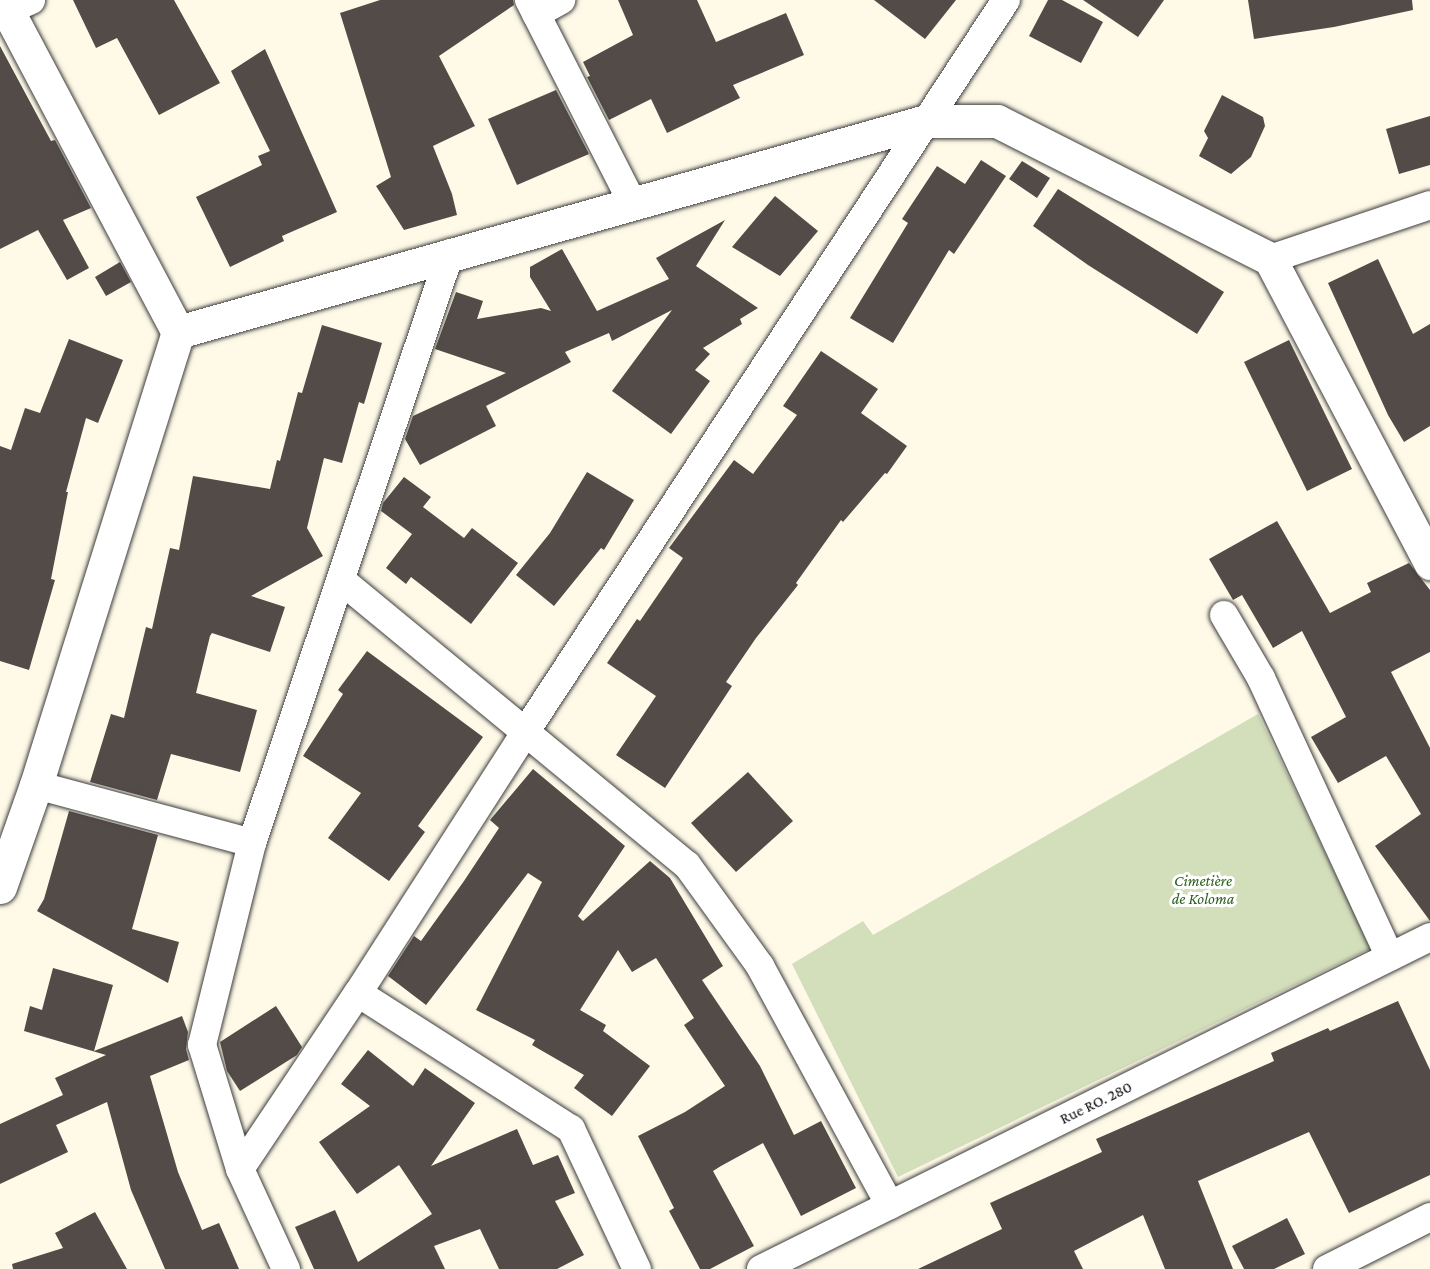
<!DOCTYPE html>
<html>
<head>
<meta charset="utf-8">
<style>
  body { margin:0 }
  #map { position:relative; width:1430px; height:1269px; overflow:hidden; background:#fffae8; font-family:"Crimson Pro",serif }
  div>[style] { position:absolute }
  .cemetery>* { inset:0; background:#d3debb }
  .building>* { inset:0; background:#534b47 }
  .roads { filter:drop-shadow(0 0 2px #3d3d3d) drop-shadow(0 0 2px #3d3d3d) }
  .minor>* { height:28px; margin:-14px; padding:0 14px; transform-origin:14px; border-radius:14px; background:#fff }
  .tertiary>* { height:33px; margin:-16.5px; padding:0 16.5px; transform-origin:16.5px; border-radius:16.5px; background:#fff }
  span { translate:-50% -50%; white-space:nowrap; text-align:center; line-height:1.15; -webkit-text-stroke:6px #fff; paint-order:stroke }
  .park-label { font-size:16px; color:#2b601c; font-style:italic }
  .street-label { font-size:16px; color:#0a0a0a }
</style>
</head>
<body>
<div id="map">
  <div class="cemetery">
    <div style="clip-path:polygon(1258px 714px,1371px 948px,898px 1177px,792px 964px,863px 921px,873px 935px)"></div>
  </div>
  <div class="building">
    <div style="clip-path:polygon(73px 0,174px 0,220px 83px,159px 115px,117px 38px,96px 48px)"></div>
    <div style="clip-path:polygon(380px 0,513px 0,514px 5px,439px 56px,475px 126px,433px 146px,452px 194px,457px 215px,404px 230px,376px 186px,391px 177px,340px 13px)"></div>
    <div style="clip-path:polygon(618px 0,697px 0,716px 42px,786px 13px,804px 55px,733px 85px,740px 98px,667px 133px,651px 99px,609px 120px,587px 77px,590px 76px,583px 62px,633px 35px)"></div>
    <div style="clip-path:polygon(874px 0,956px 0,925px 39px)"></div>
    <div style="clip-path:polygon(1048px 0,1062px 0,1103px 22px,1081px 63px,1029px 36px)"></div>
    <div style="clip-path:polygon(1083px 0,1164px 0,1138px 37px)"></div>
    <div style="clip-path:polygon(1248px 0,1412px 0,1413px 10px,1334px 27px,1254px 39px)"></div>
    <div style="clip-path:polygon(0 46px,51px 141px,55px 140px,91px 208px,63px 220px,89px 268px,67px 280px,38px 230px,0 249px)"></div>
    <div style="clip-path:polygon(265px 49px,337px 212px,282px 236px,284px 241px,230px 267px,196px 197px,262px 165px,258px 156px,270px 151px,231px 71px)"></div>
    <div style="clip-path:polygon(556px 90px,589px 154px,517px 185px,488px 119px)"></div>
    <div style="clip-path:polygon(1222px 95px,1263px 117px,1265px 126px,1251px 157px,1231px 174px,1199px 156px,1208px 138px,1204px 131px)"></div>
    <div style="clip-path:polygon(1430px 116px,1430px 165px,1399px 174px,1386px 129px)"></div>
    <div style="clip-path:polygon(981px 160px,1006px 176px,954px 254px,949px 250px,893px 343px,850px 318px,908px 223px,902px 219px,937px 166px,965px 184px)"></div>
    <div style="clip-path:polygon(1022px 161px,1050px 178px,1037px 198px,1009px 179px)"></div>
    <div style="clip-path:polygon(1058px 189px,1224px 292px,1197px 334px,1088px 265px,1033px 226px)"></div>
    <div style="clip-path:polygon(775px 196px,818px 231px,780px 276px,732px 247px)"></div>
    <div style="clip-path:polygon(725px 220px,696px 266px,758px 308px,740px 319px,742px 324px,703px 348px,710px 354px,695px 370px,710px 381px,671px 434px,612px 391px,672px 310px,612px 341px,609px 333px,565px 352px,571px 362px,486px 406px,496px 426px,420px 465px,405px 439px,413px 416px,506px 373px,435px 349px,456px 292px,483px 301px,477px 319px,541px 308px,551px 311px,530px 277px,530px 267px,562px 249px,597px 311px,669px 279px,656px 258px)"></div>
    <div style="clip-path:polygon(1378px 259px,1413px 334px,1430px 324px,1430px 426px,1404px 442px,1388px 415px,1328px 283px)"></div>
    <div style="clip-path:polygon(120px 262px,131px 282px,106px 296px,95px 277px)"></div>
    <div style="clip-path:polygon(322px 325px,382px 343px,364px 404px,359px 402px,342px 463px,324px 458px,307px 528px,323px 556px,251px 596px,285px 607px,270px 652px,212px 633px,210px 636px,196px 693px,257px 710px,240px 772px,171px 754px,157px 800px,90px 782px,111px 714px,124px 718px,146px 627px,152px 629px,170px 548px,179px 550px,193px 476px,270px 489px,277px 460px,280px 461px,298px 392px,302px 393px)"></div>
    <div style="clip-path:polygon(69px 339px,123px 360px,98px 423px,86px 418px,66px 492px,68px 492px,51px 579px,55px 580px,29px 670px,0 661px,0 446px,11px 450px,25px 408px,40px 413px)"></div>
    <div style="clip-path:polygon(1289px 340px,1352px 469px,1307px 491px,1244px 362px)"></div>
    <div style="clip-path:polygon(821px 351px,878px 389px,861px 413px,907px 446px,887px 474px,885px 473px,843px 522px,841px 520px,796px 583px,798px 585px,756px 638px,726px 682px,732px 686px,665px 788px,616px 755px,656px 696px,607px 663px,637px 619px,640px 621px,683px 558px,669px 548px,734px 460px,753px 474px,797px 415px,783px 406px)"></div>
    <div style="clip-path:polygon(587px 472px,634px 500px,604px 550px,601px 548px,554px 606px,516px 575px,550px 533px)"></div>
    <div style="clip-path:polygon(404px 477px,431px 497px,423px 507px,464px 538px,472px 528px,518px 563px,471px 624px,411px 577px,406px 584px,386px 568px,412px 534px,381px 511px,383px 503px)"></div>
    <div style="clip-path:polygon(1277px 521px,1330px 613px,1371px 592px,1367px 583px,1409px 563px,1430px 590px,1430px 652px,1391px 672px,1430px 748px,1430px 921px,1375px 846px,1421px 814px,1386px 756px,1338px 783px,1311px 737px,1346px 717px,1302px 631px,1273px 648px,1242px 595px,1233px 600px,1209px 559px)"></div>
    <div style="clip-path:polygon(367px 651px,483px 737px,418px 826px,425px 832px,389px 881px,328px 838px,361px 793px,303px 756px,343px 694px,338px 690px)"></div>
    <div style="clip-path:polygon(533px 769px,625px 846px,578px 916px,583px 921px,650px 861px,670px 878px,723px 966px,702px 980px,760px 1066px,794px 1135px,821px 1121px,856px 1188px,801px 1216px,763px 1143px,721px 1166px,713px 1171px,754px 1246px,710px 1269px,700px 1269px,669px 1211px,674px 1208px,638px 1136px,685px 1112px,725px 1086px,684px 1025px,694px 1018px,656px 958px,632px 972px,618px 950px,580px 1010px,606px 1025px,603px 1031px,650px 1066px,612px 1116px,574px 1088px,584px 1075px,532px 1045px,535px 1040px,476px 1010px,542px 882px,528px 873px,426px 1005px,388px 976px,414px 936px,421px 941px,464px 881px,499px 828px,490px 820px)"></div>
    <div style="clip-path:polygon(748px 772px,793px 821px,736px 872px,691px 823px)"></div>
    <div style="clip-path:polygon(69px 811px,158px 835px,132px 929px,179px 942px,168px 983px,37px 911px,44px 899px)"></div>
    <div style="clip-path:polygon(53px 968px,113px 985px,94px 1051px,182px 1016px,188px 1032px,186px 1049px,189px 1060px,150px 1076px,178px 1172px,202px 1230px,219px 1223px,239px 1269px,165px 1269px,131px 1190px,107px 1102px,56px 1125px,68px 1152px,0 1184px,0 1124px,63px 1095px,55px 1078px,106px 1055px,24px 1031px,30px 1006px,42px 1010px)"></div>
    <div style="clip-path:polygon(1398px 1001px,1430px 1070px,1430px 1175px,1349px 1213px,1309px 1132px,1198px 1181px,1233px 1269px,1165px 1269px,1143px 1215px,1074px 1251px,1083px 1269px,918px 1269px,1002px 1229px,990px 1203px,1102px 1152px,1096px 1139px,1274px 1061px,1271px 1053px,1328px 1028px,1330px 1031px)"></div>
    <div style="clip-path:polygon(276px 1006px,302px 1047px,297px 1055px,240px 1091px,227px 1071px,220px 1042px)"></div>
    <div style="clip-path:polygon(368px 1050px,413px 1086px,425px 1068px,475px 1103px,431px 1166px,517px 1129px,533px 1165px,558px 1155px,575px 1193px,555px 1201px,584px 1255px,557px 1269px,499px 1269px,480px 1229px,434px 1246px,445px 1269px,314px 1269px,295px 1227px,335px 1210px,358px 1262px,432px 1214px,399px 1165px,357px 1194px,319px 1142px,370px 1106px,341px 1084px)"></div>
    <div style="clip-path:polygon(95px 1212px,127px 1269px,13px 1269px,12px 1264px,63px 1248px,55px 1233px)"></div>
    <div style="clip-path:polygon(1287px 1218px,1305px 1254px,1274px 1269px,1244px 1269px,1232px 1246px)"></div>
  </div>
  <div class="roads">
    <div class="minor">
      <div style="left:529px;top:0;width:227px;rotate:63deg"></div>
      <div style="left:0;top:14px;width:34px;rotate:-24deg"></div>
      <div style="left:536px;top:14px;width:29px;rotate:-29deg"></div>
      <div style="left:1270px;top:259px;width:169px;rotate:-18.6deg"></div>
      <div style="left:341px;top:580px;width:448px;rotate:39.5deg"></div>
      <div style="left:687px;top:865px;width:125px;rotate:54.1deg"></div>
      <div style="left:760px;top:966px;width:272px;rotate:61.5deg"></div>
      <div style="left:1224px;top:615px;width:73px;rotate:59.6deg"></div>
      <div style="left:1261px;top:678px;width:307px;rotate:65.2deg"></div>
      <div style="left:36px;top:785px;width:224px;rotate:15deg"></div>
      <div style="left:358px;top:993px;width:253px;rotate:32.6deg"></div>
      <div style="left:571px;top:1129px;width:155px;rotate:64.8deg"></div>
      <div style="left:240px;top:1169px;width:212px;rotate:-56.2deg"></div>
      <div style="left:358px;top:993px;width:308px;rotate:-57.3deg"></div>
      <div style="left:524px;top:734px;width:878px;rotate:-56.71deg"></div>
      <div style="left:286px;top:1269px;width:110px;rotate:-114.7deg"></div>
      <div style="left:240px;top:1169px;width:130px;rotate:-107deg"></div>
      <div style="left:202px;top:1045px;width:208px;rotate:-76.1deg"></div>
      <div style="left:252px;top:843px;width:622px;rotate:-71.45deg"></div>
      <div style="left:761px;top:1269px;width:747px;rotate:-26.39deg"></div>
      <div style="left:1327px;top:1269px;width:115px;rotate:-26.8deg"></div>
    </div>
    <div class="tertiary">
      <div style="left:2px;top:0;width:376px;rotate:62.1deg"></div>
      <div style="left:178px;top:332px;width:777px;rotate:-15.75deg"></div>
      <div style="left:926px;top:121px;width:71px"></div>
      <div style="left:997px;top:121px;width:306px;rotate:26.8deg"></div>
      <div style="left:1270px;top:259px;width:344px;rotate:62.2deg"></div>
      <div style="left:0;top:887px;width:108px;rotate:-70.6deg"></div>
      <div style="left:36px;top:785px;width:475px;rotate:-72.6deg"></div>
    </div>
  </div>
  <div class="park-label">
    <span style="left:1203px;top:890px">Cimetière<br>de Koloma</span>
  </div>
  <div class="street-label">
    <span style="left:1096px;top:1103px;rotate:-26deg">Rue RO. 280</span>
  </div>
</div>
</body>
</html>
